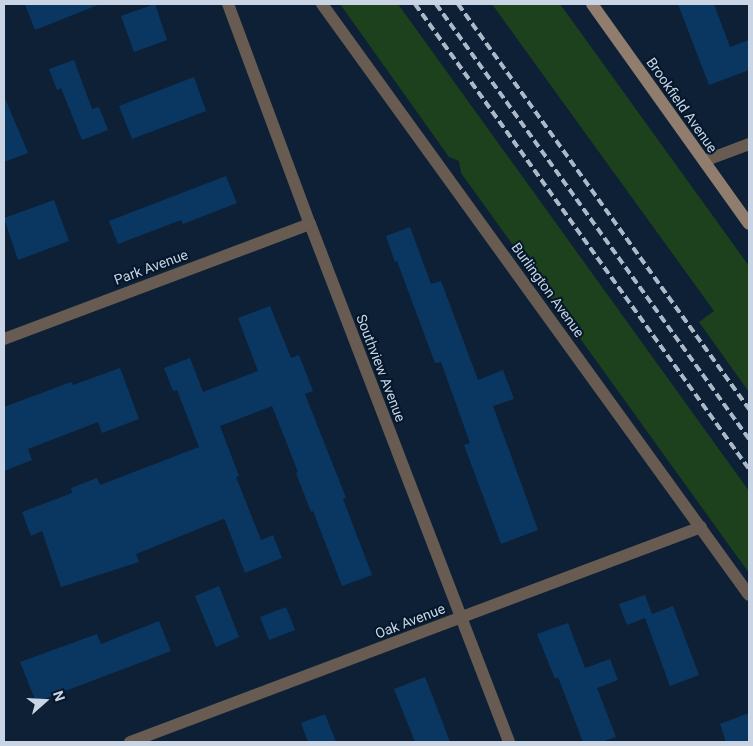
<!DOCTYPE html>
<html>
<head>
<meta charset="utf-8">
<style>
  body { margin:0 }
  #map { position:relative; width:753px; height:746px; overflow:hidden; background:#0d2036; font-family:Roboto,sans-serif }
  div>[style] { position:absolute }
  .green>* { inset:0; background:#1d411c }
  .building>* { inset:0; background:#0a3762 }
  .street>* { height:12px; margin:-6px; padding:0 6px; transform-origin:6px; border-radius:6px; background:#675b52 }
  .secondary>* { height:12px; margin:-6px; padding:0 6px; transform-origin:6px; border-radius:6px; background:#917d6e }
  .rail>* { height:4px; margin-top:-2px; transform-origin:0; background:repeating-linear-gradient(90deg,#acb9c9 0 8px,transparent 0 12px) }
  span { translate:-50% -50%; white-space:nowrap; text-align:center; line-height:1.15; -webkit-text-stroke:4px #04172b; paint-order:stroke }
  .street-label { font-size:14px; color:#c9d5e4 }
  .frame { position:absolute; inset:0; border:5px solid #c9d5e4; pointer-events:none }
  .north { position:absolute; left:20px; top:676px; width:50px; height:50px; -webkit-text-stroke:4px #04172b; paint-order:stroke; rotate:71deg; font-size:14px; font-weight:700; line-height:20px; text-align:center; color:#c9d5e4 }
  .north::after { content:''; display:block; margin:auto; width:18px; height:22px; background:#c9d5e4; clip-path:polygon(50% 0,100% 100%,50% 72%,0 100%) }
</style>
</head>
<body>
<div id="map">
  <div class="green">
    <div style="clip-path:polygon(340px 4px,398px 4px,749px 491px,749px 573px,461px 173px,459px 161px,449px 157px)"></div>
    <div style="clip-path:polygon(492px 4px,560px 4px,749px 266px,749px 392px,699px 322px,714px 311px)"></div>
  </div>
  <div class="building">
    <div style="clip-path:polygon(25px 4px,98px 4px,98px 5px,35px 30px)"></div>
    <div style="clip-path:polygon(155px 4px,167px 40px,134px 52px,121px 16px)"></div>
    <div style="clip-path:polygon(678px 4px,714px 4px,730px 47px,749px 40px,749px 70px,709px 85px)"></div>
    <div style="clip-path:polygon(74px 60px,92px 109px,99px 107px,108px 130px,82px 140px,61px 88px,57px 90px,49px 69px)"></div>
    <div style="clip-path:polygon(194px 77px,206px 111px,132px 139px,119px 106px)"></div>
    <div style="clip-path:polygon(4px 96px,28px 153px,4px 162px)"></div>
    <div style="clip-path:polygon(226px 176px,237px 203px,183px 224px,181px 220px,118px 244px,109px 221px)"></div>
    <div style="clip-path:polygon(54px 200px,69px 241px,18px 260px,4px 218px)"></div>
    <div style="clip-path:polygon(410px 227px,431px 284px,441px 281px,478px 380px,503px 370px,514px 399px,493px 406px,538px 530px,501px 544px,464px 445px,470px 443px,441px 362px,435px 363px,397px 261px,395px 262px,386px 236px)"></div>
    <div style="clip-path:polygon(270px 306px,291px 358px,299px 355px,313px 391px,305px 394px,346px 498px,343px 499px,372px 575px,342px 586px,313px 511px,311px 512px,296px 473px,298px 472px,272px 406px,220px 426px,239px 476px,236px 477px,261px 540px,273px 535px,282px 558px,245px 573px,225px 520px,223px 519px,136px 554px,139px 562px,61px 587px,42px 531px,31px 536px,22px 512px,72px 493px,71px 488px,97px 478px,100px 485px,199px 447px,177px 390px,173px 391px,164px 368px,190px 358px,203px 392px,258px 371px,238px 318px)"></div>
    <div style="clip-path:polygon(120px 368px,139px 419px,102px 433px,98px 422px,28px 449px,32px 460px,4px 471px,4px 407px,71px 382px,73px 385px)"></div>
    <div style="clip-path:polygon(219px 586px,239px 637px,216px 647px,195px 596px)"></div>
    <div style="clip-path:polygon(645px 595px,652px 614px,673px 606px,699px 675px,670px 686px,645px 618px,627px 625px,619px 604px)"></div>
    <div style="clip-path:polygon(286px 607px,295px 630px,269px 640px,260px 617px)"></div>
    <div style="clip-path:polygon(159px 621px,171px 651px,36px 702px,20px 662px,97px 634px,101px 644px)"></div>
    <div style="clip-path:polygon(568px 623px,585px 668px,610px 659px,618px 680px,597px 688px,616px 737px,601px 742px,583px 742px,558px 677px,555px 679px,537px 634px)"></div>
    <div style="clip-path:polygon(425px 677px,434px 700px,450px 742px,415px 742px,394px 689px)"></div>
    <div style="clip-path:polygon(749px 713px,749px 742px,726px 742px,720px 724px)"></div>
    <div style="clip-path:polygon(325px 714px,336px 742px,308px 742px,301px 723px)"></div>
  </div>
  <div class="street">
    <div style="left:228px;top:4px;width:235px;rotate:69.6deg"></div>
    <div style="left:310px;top:224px;width:555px;rotate:68.98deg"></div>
    <div style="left:322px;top:4px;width:729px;rotate:54.15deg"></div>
    <div style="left:704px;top:161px;width:48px;rotate:-20.7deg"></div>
    <div style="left:4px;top:339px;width:327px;rotate:-20.6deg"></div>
    <div style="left:130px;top:742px;width:610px;rotate:-20.63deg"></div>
  </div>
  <div class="secondary">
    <div style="left:592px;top:4px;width:270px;rotate:54.5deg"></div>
  </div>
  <div class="rail">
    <div style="left:415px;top:4px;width:573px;rotate:54.31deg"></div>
    <div style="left:436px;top:4px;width:536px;rotate:54.26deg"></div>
    <div style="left:458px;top:4px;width:499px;rotate:54.3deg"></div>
  </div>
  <div class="street-label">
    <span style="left:682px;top:105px;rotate:55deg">Brookfield Avenue</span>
    <span style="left:151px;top:267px;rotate:-20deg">Park Avenue</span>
    <span style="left:548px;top:290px;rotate:54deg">Burlington Avenue</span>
    <span style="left:381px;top:368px;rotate:69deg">Southview Avenue</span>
    <span style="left:410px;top:621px;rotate:-21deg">Oak Avenue</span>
  </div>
  <div class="frame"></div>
  <div class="north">N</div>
</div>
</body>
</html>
